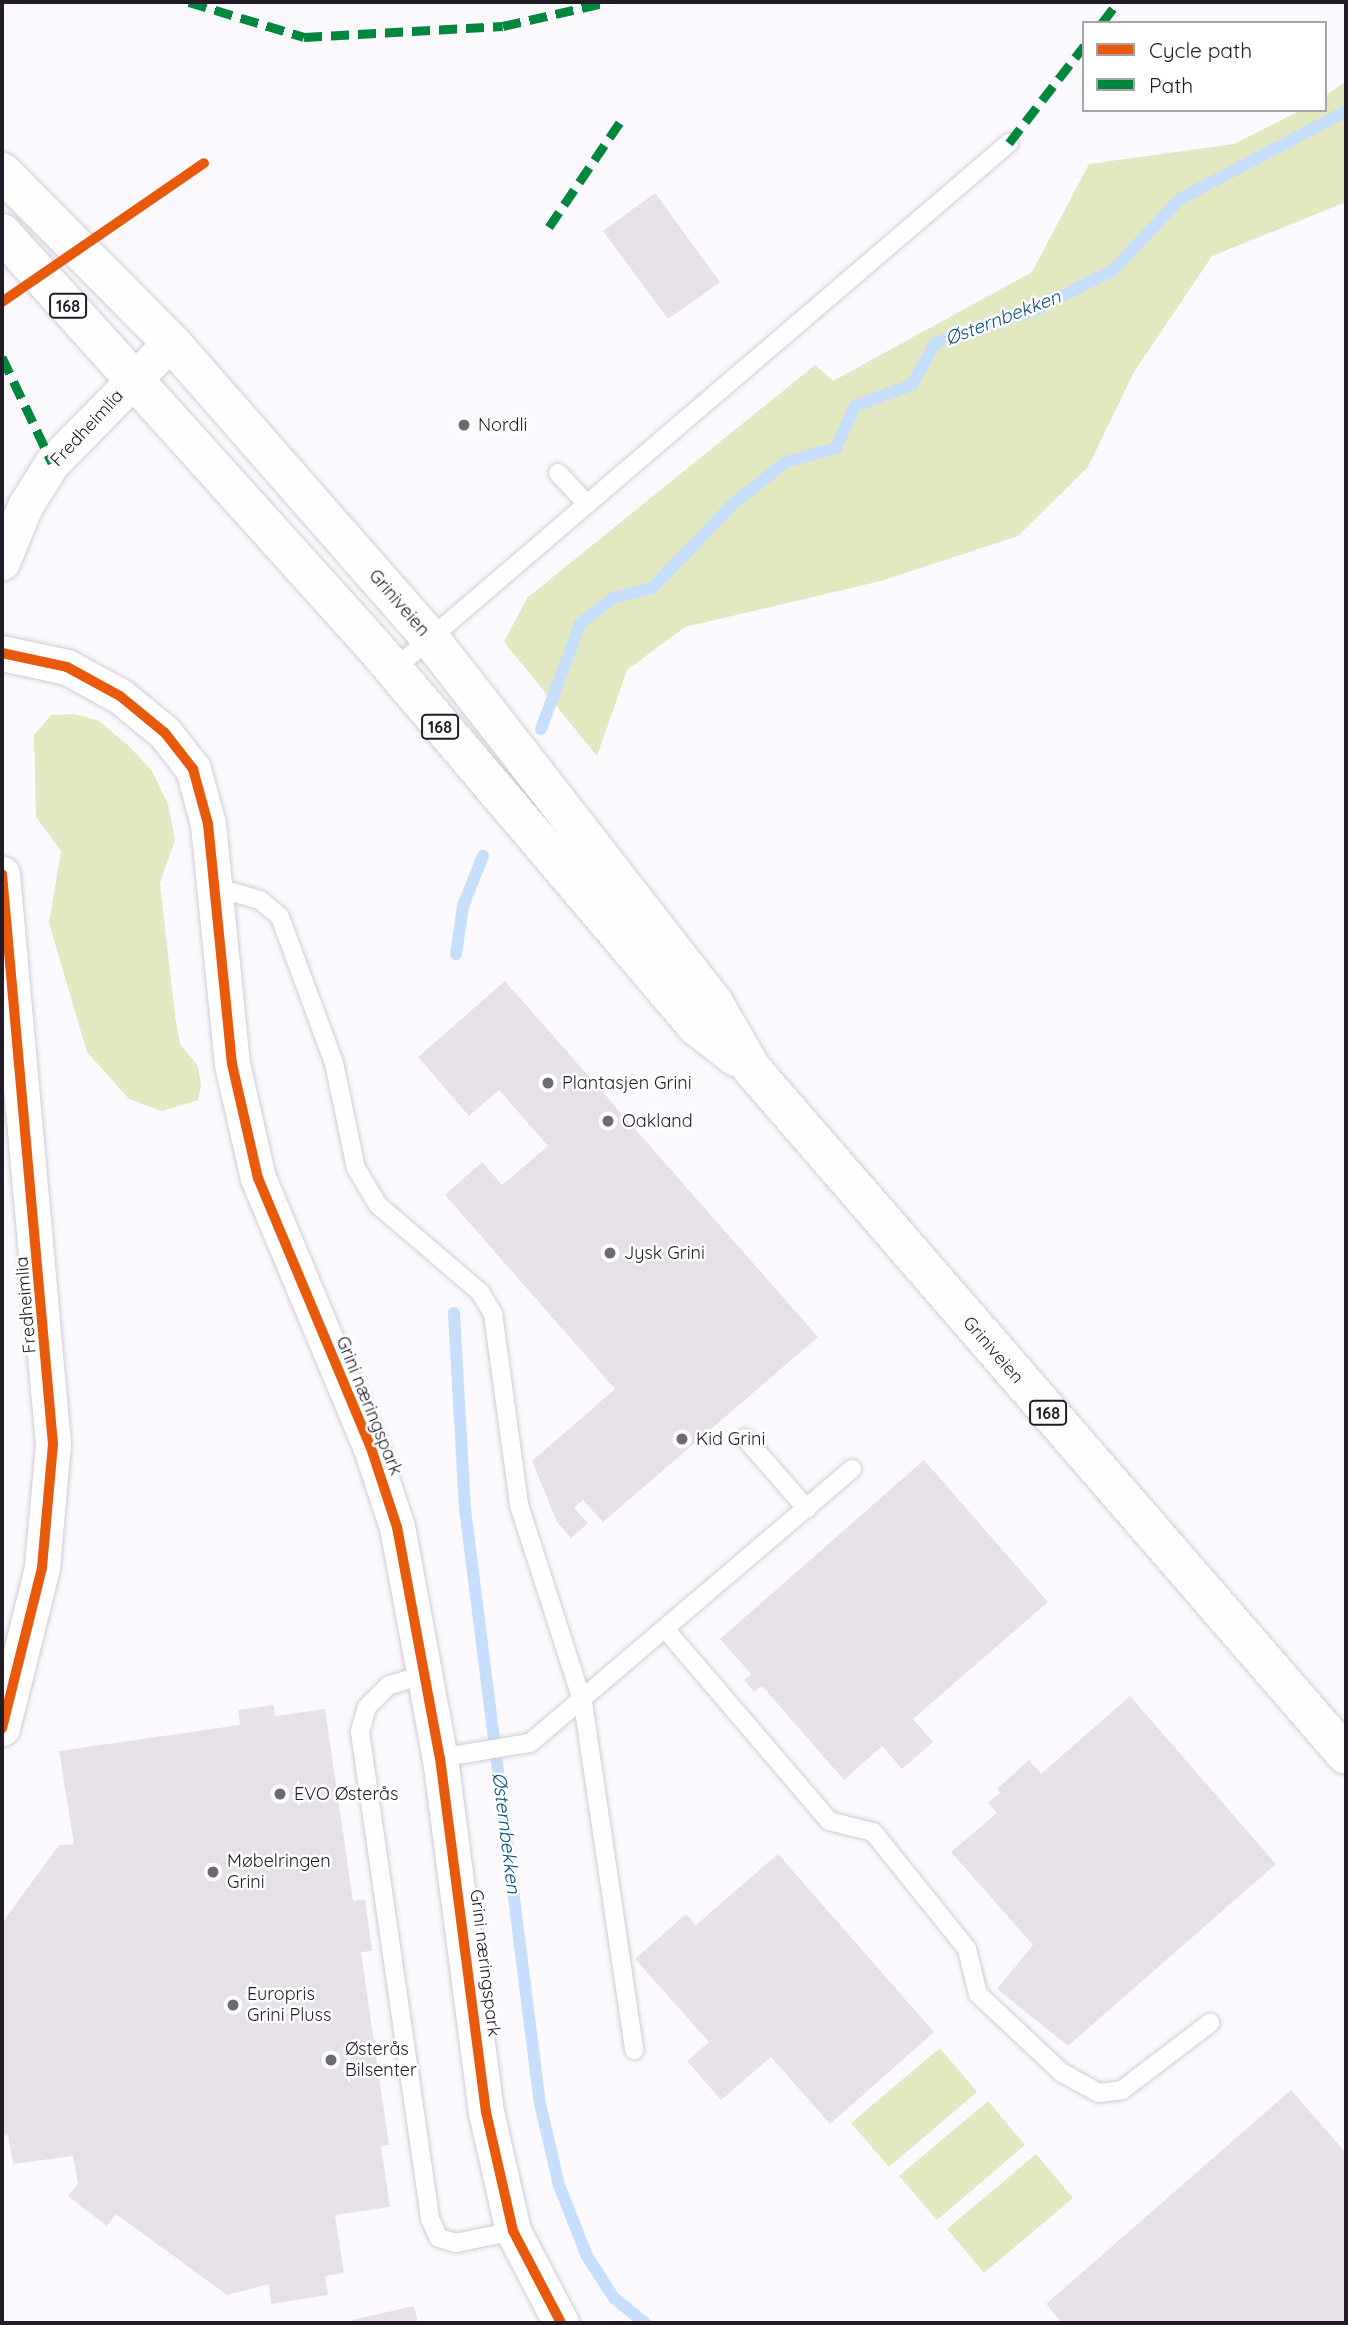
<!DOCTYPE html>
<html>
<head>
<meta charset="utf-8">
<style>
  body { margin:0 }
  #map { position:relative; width:1348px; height:2325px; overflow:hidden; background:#fbf9fd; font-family:Quicksand,sans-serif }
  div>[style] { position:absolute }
  .green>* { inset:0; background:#e2e8c0 }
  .stream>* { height:12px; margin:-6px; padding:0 6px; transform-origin:6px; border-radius:6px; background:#c6dffd }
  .building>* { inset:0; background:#e6e1e9 }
  .roads { filter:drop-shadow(0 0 2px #d0ccd3) drop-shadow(0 0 2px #d0ccd3) }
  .service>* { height:18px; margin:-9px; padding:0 9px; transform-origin:9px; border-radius:9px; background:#fefeff }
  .minor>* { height:35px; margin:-17.5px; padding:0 17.5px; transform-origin:17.5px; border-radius:17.5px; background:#fefeff }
  .primary>* { height:38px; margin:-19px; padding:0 19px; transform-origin:19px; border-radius:19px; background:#fefeff }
  .quiet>* { height:9px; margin-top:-4.5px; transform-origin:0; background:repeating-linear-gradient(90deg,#00873e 0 18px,transparent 0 27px) }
  .cycleway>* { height:10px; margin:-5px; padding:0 5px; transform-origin:5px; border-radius:5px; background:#e8590c }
  .dots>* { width:19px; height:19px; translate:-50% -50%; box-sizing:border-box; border:4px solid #fff; border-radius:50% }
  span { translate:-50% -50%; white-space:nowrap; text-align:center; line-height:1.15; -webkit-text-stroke:5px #fff; paint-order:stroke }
  .shield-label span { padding:2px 5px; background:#fff; border:2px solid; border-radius:5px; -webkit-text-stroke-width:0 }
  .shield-label { font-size:16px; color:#211b26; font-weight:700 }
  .poi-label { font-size:18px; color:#211b26 }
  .left { translate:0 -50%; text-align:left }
  .street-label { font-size:18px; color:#211b26 }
  .water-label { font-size:19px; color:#0e4e89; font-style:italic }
  .frame { position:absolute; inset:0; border:4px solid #211b26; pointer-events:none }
  .legend { position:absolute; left:1082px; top:21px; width:245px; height:91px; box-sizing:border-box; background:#fff; border:2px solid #a6a4a8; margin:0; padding:9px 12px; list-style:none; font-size:21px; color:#211b26 }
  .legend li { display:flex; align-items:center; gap:14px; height:35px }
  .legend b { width:35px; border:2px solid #a6a4a8 }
</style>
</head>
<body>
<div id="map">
  <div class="green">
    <div style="clip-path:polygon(1346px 81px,1346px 202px,1212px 256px,1134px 372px,1088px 467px,1018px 536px,881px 581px,685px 627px,627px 670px,597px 756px,504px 642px,527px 598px,815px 365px,833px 381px,1032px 272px,1089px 164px,1234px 144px,1301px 110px,1325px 110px,1325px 96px)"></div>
    <div style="clip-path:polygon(75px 714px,99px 721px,129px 746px,152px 771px,168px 804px,175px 840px,160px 883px,175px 1016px,180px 1044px,198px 1066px,201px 1086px,198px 1100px,162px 1111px,129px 1099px,87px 1052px,49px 923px,61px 851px,36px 817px,34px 735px,51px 715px)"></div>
    <div style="clip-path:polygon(940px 2048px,977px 2092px,889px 2167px,851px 2123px)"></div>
    <div style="clip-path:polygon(988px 2101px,1025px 2145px,937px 2220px,899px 2176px)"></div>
    <div style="clip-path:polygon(1036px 2154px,1073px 2198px,984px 2273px,947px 2229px)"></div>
  </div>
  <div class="stream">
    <div style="left:541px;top:729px;width:112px;rotate:-69.6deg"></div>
    <div style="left:580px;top:624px;width:42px;rotate:-38.2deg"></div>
    <div style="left:613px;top:598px;width:40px;rotate:-14.4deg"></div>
    <div style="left:652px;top:588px;width:120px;rotate:-46deg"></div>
    <div style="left:735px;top:502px;width:65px;rotate:-38.1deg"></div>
    <div style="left:786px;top:462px;width:52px;rotate:-15.6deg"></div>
    <div style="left:836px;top:448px;width:46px;rotate:-65.7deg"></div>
    <div style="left:855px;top:406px;width:61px;rotate:-20.2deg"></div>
    <div style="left:912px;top:385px;width:48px;rotate:-61.3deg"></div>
    <div style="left:935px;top:343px;width:105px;rotate:-18.3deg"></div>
    <div style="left:1035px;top:310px;width:88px;rotate:-27.1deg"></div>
    <div style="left:1113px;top:270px;width:98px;rotate:-46.7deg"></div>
    <div style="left:1180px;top:199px;width:188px;rotate:-27.9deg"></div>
    <div style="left:456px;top:954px;width:49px;rotate:-81.7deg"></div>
    <div style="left:463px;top:906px;width:54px;rotate:-68.2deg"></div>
    <div style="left:454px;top:1313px;width:196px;rotate:86.8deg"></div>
    <div style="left:465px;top:1509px;width:600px;rotate:82.82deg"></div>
    <div style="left:540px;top:2104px;width:83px;rotate:76.8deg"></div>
    <div style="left:559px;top:2185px;width:76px;rotate:68.5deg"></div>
    <div style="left:587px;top:2256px;width:50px;rotate:57.3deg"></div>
    <div style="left:614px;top:2298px;width:40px;rotate:39deg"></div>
  </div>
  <div class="building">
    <div style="clip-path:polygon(655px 193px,720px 282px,668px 319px,603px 231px)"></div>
    <div style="clip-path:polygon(505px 981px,818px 1337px,603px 1522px,583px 1500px,574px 1508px,588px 1523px,571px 1538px,557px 1522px,532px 1461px,615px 1389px,445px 1195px,482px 1162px,502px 1185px,548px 1146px,499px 1090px,469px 1116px,418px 1057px)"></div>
    <div style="clip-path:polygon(924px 1460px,1048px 1602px,913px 1719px,933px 1742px,902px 1769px,882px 1746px,844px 1780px,762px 1686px,754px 1692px,744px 1680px,751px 1674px,720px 1639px)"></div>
    <div style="clip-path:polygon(1130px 1696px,1276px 1864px,1068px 2046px,997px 1989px,1033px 1945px,951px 1852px,997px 1813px,988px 1803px,1000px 1793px,997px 1789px,1029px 1760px,1041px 1774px)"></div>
    <div style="clip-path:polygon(274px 1705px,275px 1716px,325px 1709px,353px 1901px,365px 1899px,372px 1951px,361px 1952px,389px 2145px,381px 2146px,390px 2207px,335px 2215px,344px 2273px,325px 2276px,328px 2295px,271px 2304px,269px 2284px,227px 2295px,116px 2214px,107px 2226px,68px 2196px,78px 2184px,73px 2156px,13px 2164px,8px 2135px,2px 2136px,2px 1923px,59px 1845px,74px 1844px,59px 1751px,240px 1725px,238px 1710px)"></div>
    <div style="clip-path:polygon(778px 1854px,934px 2032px,830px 2124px,771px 2057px,721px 2100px,687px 2061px,709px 2042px,635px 1959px,686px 1914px,696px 1925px)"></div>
    <div style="clip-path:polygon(1291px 2090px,1346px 2153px,1346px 2323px,1062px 2323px,1046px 2304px)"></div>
    <div style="clip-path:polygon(414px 2306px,418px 2323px,353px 2323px,352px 2320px)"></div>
  </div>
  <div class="roads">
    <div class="service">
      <div style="left:558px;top:473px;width:42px;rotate:46.9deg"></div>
      <div style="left:392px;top:671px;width:812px;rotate:-40.56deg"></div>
      <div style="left:215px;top:887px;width:47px;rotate:16.1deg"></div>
      <div style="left:260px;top:900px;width:26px;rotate:40deg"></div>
      <div style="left:280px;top:917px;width:156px;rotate:69.7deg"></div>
      <div style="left:334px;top:1063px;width:107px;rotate:78.2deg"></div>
      <div style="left:356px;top:1168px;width:43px;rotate:59.3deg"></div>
      <div style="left:378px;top:1205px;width:134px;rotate:40.5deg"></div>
      <div style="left:480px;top:1292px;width:26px;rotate:59deg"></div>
      <div style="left:493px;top:1314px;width:193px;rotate:82.2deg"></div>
      <div style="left:519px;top:1505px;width:208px;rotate:72.1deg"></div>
      <div style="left:583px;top:1703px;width:351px;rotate:81.6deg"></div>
      <div style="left:745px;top:1438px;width:94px;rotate:48.9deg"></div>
      <div style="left:667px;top:1631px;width:250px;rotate:49.5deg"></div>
      <div style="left:829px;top:1821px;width:45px;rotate:14deg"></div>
      <div style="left:873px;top:1832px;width:150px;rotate:51.2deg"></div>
      <div style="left:967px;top:1949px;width:46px;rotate:76.3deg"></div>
      <div style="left:978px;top:1994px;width:114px;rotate:43.2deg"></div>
      <div style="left:1061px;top:2072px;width:43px;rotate:28.9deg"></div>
      <div style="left:1099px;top:2093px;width:23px;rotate:-7deg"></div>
      <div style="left:1122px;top:2090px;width:111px;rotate:-37.3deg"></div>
      <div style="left:426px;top:1674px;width:39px;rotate:163deg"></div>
      <div style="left:389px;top:1685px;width:31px;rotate:135deg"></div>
      <div style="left:367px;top:1707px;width:26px;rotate:106deg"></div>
      <div style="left:360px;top:1732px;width:492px;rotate:81.8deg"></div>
      <div style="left:430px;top:2219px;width:21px;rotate:65deg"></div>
      <div style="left:439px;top:2238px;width:18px;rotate:16deg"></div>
      <div style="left:456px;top:2243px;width:58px;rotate:-11.9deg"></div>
      <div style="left:440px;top:1758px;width:91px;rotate:-9.5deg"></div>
      <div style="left:530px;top:1743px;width:423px;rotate:-40.4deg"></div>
    </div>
    <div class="minor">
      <div style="left:2px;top:562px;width:61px;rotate:-67.7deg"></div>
      <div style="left:25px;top:506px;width:51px;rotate:-57.9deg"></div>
      <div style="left:52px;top:463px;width:170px;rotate:-45.5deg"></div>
      <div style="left:2px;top:653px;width:66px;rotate:12.2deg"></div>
      <div style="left:67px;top:667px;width:60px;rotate:28.7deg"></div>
      <div style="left:120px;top:696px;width:58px;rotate:39.4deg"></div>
      <div style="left:165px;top:733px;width:46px;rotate:52.1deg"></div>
      <div style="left:193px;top:769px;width:57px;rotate:74.7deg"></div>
      <div style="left:208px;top:824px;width:241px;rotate:84.3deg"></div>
      <div style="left:232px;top:1064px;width:117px;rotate:77.2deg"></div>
      <div style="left:258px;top:1178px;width:293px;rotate:67.3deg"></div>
      <div style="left:371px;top:1448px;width:83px;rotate:71.8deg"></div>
      <div style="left:397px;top:1527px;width:235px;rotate:79.5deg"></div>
      <div style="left:440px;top:1758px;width:357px;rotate:82.6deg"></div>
      <div style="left:486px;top:2112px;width:122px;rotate:77.2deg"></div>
      <div style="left:513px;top:2231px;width:104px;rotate:62.4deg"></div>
      <div style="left:2px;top:874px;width:572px;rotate:84.89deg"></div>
      <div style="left:53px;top:1444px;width:124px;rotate:95.1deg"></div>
      <div style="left:42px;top:1568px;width:165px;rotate:104deg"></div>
    </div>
    <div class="primary">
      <div style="left:2px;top:172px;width:240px;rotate:45.2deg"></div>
      <div style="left:171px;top:342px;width:392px;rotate:48.8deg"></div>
      <div style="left:429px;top:637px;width:464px;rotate:52.1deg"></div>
      <div style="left:714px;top:1003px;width:76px;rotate:60.1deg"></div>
      <div style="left:752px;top:1069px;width:907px;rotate:49.11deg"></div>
      <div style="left:2px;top:233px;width:554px;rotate:48deg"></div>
      <div style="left:373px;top:645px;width:499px;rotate:49.7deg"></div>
      <div style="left:696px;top:1026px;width:51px;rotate:37.8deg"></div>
    </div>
  </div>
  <div class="quiet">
    <div style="left:189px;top:2px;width:120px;rotate:16.9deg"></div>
    <div style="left:304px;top:37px;width:199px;rotate:-3.2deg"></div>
    <div style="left:503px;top:26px;width:108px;rotate:-12.9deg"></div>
    <div style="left:1102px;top:23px;width:26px;rotate:-53deg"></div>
    <div style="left:1009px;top:143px;width:123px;rotate:-52.3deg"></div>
    <div style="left:549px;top:227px;width:127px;rotate:-55.9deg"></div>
    <div style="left:2px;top:357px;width:117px;rotate:64.7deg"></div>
  </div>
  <div class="cycleway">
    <div style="left:2px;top:302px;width:245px;rotate:-34.5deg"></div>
    <div style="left:2px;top:653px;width:66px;rotate:12.2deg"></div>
    <div style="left:67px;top:667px;width:60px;rotate:28.7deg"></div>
    <div style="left:120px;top:696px;width:58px;rotate:39.4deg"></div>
    <div style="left:165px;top:733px;width:46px;rotate:52.1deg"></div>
    <div style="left:193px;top:769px;width:57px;rotate:74.7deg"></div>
    <div style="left:208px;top:824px;width:241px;rotate:84.3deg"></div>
    <div style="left:232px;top:1064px;width:117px;rotate:77.2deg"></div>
    <div style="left:258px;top:1178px;width:293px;rotate:67.3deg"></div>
    <div style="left:371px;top:1448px;width:83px;rotate:71.8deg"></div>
    <div style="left:397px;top:1527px;width:235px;rotate:79.5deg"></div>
    <div style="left:440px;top:1758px;width:357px;rotate:82.6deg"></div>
    <div style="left:486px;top:2112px;width:122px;rotate:77.2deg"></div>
    <div style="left:513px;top:2231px;width:104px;rotate:62.4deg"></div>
    <div style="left:2px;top:874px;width:572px;rotate:84.89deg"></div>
    <div style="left:53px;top:1444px;width:124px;rotate:95.1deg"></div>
    <div style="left:42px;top:1568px;width:165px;rotate:104deg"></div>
  </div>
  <div class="dots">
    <div style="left:464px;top:425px;background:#6d6971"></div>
    <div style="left:548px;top:1083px;background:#6d6971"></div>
    <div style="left:608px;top:1121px;background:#6d6971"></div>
    <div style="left:610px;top:1253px;background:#6d6971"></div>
    <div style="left:682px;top:1439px;background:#6d6971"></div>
    <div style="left:280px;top:1794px;background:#6d6971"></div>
    <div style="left:213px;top:1872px;background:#6d6971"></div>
    <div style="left:233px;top:2005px;background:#6d6971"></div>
    <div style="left:331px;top:2060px;background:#6d6971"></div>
  </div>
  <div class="shield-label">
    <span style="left:68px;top:306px">168</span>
    <span style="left:440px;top:727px">168</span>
    <span style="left:1048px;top:1413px">168</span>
  </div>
  <div class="poi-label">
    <span class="left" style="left:478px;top:425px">Nordli</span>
    <span class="left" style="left:562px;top:1083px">Plantasjen Grini</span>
    <span class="left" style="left:622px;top:1121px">Oakland</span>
    <span class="left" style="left:624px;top:1253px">Jysk Grini</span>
    <span class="left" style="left:696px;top:1439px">Kid Grini</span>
    <span class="left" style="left:294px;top:1794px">EVO Østerås</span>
    <span class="left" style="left:227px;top:1872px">Møbelringen<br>Grini</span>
    <span class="left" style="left:247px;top:2005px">Europris<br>Grini Pluss</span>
    <span class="left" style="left:345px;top:2060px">Østerås<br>Bilsenter</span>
  </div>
  <div class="street-label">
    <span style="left:87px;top:428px;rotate:-47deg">Fredheimlia</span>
    <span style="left:399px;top:603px;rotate:49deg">Griniveien</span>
    <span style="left:26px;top:1305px;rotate:-95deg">Fredheimlia</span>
    <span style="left:993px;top:1350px;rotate:49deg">Griniveien</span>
    <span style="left:369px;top:1406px;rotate:68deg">Grini næringspark</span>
    <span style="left:485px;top:1963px;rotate:83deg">Grini næringspark</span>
  </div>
  <div class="water-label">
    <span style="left:1003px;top:318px;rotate:-21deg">Østernbekken</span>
    <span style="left:506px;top:1833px;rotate:83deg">Østernbekken</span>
  </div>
  <div class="frame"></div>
  <ul class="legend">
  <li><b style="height:9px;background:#e8590c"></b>Cycle path</li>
  <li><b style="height:9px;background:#00873e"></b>Path</li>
  </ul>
</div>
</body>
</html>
